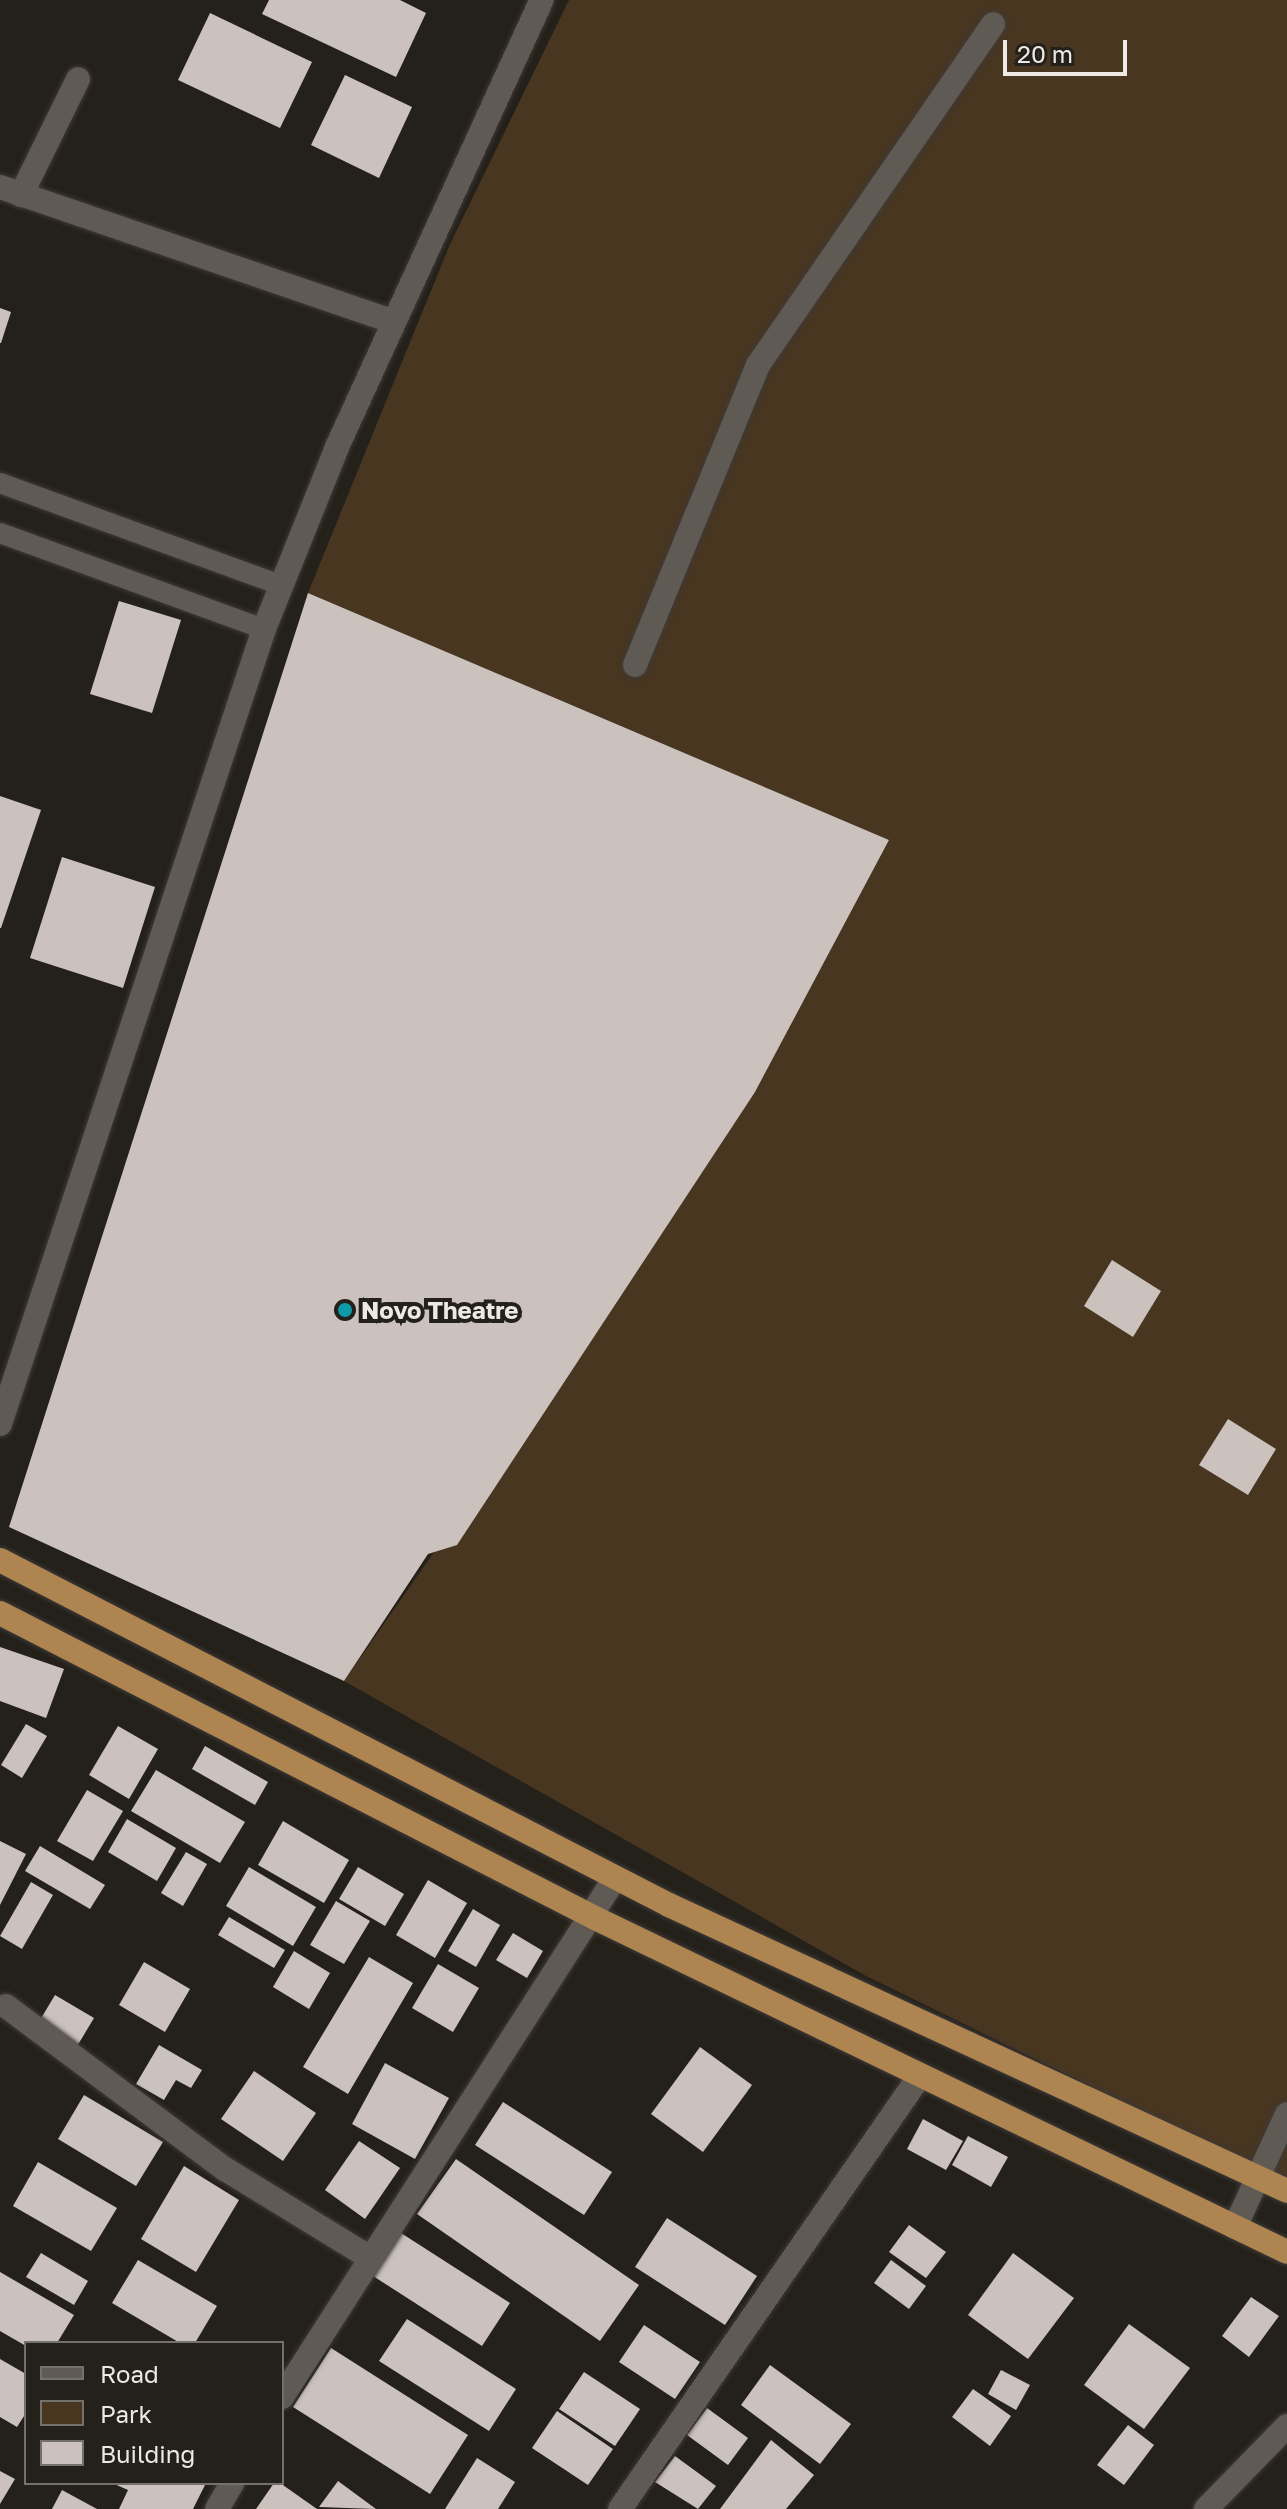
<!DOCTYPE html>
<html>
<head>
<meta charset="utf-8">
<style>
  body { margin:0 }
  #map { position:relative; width:1287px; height:2509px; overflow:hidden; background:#24201a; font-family:"Golos Text",sans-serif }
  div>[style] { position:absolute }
  .green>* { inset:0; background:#483621 }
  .building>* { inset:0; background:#cbc2bd }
  .roads { filter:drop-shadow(0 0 2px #3f3a37) drop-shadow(0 0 2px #3f3a37) }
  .service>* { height:20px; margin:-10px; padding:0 10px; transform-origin:10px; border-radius:10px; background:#605a54 }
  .pedestrian>* { height:24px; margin:-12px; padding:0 12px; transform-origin:12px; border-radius:12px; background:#605a54 }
  .minor>* { height:24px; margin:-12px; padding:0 12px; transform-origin:12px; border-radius:12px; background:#605a54 }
  .trunk>* { height:24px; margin:-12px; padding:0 12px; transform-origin:12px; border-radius:12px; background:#ae8551 }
  .dots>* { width:22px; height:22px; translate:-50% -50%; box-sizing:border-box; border:4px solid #24201a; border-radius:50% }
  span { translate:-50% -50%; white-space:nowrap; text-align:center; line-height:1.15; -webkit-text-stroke:8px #24201a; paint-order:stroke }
  .poi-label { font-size:24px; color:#edeae6; font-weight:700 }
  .left { translate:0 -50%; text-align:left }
  .legend { position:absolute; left:24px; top:2341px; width:260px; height:144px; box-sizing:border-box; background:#24201a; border:2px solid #74716c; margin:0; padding:10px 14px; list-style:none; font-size:24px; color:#edeae6 }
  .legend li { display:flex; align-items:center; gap:16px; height:40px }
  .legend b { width:40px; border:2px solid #74716c }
  .scale { position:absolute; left:1003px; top:40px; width:124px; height:36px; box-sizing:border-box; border:4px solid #edeae6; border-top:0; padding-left:10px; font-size:24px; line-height:28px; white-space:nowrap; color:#edeae6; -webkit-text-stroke:6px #24201a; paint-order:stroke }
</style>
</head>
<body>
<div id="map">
  <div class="green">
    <div style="clip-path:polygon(569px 0,1287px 0,1287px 2182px,866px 1976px,344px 1681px,755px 1092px,889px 840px,308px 593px,450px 244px)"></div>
  </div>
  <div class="building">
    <div style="clip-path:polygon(269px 0,400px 0,426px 13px,396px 77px,262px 14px)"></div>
    <div style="clip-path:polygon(210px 13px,312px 62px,280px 128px,178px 80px)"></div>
    <div style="clip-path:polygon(345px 75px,412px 107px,379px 178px,311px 145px)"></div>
    <div style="clip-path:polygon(0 308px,11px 312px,1px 343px,0 343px)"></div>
    <div style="clip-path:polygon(308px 593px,889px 840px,755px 1092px,457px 1545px,428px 1554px,344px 1681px,9px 1527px)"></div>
    <div style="clip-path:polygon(119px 601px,181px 620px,152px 713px,90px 694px)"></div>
    <div style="clip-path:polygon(0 796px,41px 810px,1px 928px,0 928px)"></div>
    <div style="clip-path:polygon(62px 857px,155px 887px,123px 988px,30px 958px)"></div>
    <div style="clip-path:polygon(1112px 1260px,1161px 1291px,1133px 1337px,1084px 1306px)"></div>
    <div style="clip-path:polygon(1228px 1419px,1276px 1449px,1248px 1495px,1199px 1465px)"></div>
    <div style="clip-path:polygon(0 1647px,64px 1669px,46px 1718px,0 1701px)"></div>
    <div style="clip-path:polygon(26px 1724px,47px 1736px,22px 1778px,1px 1765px)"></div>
    <div style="clip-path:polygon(118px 1726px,158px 1749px,129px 1799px,89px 1775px)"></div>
    <div style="clip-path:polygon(205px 1746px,268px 1782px,255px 1805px,192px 1769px)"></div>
    <div style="clip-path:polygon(156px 1770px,245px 1822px,220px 1863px,131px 1811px)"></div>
    <div style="clip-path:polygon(87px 1790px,123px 1811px,93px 1861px,57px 1841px)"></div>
    <div style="clip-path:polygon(127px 1819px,176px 1848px,157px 1881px,108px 1852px)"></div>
    <div style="clip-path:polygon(283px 1821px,349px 1860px,324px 1903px,258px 1865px)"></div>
    <div style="clip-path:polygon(0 1841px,26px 1854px,0 1905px)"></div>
    <div style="clip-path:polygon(40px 1846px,105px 1885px,90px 1909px,25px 1871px)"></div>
    <div style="clip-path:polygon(186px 1852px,207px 1864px,183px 1906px,161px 1893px)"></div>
    <div style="clip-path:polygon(249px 1867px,316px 1907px,293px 1946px,226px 1906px)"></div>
    <div style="clip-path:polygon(358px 1867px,404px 1894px,385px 1926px,339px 1899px)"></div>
    <div style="clip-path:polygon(428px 1880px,467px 1903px,435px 1958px,396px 1935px)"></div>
    <div style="clip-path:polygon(31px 1882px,53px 1895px,22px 1949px,0 1936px)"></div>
    <div style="clip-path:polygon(336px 1901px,370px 1921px,344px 1964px,310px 1945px)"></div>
    <div style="clip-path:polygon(473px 1909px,500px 1925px,476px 1967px,448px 1951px)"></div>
    <div style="clip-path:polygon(229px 1917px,285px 1950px,274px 1968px,218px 1935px)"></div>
    <div style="clip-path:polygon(513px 1933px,543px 1951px,527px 1978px,496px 1960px)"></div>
    <div style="clip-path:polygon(294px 1951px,330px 1973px,309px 2009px,273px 1987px)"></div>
    <div style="clip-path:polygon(369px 1957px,413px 1983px,348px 2094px,303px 2067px)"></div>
    <div style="clip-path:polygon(144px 1962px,190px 1989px,165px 2032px,119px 2005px)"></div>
    <div style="clip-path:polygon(438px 1964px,479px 1988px,453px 2032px,412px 2008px)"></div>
    <div style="clip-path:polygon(55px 1995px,94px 2018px,73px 2053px,34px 2030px)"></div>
    <div style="clip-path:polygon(159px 2045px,202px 2070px,191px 2088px,176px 2080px,164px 2100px,136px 2084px)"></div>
    <div style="clip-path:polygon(700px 2047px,752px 2085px,703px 2152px,651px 2114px)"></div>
    <div style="clip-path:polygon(385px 2063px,449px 2098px,415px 2159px,352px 2124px)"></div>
    <div style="clip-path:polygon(254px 2071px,316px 2113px,283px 2161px,221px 2119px)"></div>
    <div style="clip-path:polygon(84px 2095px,163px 2142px,136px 2186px,58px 2139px)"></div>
    <div style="clip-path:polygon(503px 2102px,612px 2172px,584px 2215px,475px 2145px)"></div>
    <div style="clip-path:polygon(923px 2119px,963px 2141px,946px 2170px,907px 2149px)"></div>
    <div style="clip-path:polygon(968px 2136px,1008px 2157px,991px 2187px,952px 2165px)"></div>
    <div style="clip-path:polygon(359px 2141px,400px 2168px,365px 2219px,325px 2190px)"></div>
    <div style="clip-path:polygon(456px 2159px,639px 2285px,600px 2341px,417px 2214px)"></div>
    <div style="clip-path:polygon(38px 2162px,117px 2208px,91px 2251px,13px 2206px)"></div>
    <div style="clip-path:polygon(184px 2166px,239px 2200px,196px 2272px,141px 2239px)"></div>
    <div style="clip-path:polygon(667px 2218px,757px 2276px,725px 2325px,635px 2267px)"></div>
    <div style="clip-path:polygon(909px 2225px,946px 2252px,926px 2278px,889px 2252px)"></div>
    <div style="clip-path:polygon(401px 2233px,510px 2303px,482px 2346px,373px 2276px)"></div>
    <div style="clip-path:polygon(41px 2253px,88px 2281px,74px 2305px,26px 2277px)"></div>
    <div style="clip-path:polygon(1013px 2253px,1074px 2298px,1028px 2359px,968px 2315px)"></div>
    <div style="clip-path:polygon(138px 2260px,217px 2306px,195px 2343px,180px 2343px,112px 2303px)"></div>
    <div style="clip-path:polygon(891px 2260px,926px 2286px,909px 2309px,874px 2283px)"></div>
    <div style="clip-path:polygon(0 2272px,74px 2315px,57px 2343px,26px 2346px,0 2331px)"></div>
    <div style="clip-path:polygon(1251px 2297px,1279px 2316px,1249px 2357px,1222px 2336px)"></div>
    <div style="clip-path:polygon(407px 2319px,516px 2389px,489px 2431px,379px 2361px)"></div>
    <div style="clip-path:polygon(1129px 2324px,1190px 2368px,1144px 2429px,1084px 2385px)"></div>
    <div style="clip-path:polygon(644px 2325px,700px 2362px,675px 2399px,619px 2362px)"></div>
    <div style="clip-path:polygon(331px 2348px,468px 2435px,430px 2494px,293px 2407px)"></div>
    <div style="clip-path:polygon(0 2359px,26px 2374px,26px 2413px,17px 2427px,0 2417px)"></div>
    <div style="clip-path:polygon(770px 2365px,851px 2424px,820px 2464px,741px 2405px)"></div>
    <div style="clip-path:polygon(1001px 2370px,1030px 2385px,1016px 2410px,988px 2394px)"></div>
    <div style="clip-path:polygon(584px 2372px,640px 2409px,615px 2446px,559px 2409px)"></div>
    <div style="clip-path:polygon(973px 2389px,1011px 2416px,990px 2446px,952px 2417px)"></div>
    <div style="clip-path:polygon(707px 2408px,748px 2438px,728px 2465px,687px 2435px)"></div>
    <div style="clip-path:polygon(557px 2411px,613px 2449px,588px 2485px,532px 2448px)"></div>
    <div style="clip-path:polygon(1128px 2425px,1154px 2445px,1124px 2485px,1097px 2465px)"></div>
    <div style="clip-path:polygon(771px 2440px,814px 2475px,786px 2509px,720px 2509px)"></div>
    <div style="clip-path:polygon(675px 2456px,716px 2486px,698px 2509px,655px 2482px)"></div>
    <div style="clip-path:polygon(477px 2458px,515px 2482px,498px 2509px,445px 2509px)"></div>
    <div style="clip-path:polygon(0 2471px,15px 2479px,0 2504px)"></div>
    <div style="clip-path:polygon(338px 2481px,376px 2509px,319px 2507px)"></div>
    <div style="clip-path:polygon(112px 2483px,206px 2483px,193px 2509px,119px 2509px,128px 2490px)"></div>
    <div style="clip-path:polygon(274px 2483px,280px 2483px,317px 2509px,256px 2509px)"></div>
    <div style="clip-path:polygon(62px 2490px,97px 2509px,52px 2509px)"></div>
  </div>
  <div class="roads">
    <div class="service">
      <div style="left:0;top:483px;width:301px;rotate:20deg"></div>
      <div style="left:0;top:533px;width:281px;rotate:20deg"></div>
    </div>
    <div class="pedestrian">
      <div style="left:635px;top:665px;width:324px;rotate:-67.7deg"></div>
      <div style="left:758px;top:365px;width:414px;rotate:-55.4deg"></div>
    </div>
    <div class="minor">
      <div style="left:0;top:187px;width:416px;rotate:18.9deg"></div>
      <div style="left:21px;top:195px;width:129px;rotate:-63.8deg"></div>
      <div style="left:0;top:1424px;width:838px;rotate:-71.63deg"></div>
      <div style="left:264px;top:629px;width:196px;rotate:-68.1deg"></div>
      <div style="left:337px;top:447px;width:492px;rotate:-65.4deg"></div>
      <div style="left:6px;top:2006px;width:273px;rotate:36.7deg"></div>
      <div style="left:225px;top:2169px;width:170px;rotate:31.5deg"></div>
      <div style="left:1235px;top:2227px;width:124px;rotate:-65.3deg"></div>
      <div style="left:282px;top:2397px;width:617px;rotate:-57.32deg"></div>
      <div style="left:217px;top:2509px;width:30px;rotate:-60deg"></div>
      <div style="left:620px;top:2509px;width:525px;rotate:-55.31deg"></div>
      <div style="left:1206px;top:2509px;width:116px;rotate:-45.7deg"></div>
    </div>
    <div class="trunk">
      <div style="left:0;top:1560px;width:753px;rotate:27.28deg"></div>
      <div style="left:669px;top:1905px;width:681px;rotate:24.83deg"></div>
      <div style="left:0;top:1613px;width:669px;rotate:27.14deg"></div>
      <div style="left:595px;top:1918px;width:768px;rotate:25.76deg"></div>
    </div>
  </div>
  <div class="dots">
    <div style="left:345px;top:1310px;background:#0f9aa8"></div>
  </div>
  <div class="poi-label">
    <span class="left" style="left:361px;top:1310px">Novo Theatre</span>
  </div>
  <ul class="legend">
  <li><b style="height:10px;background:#605a54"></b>Road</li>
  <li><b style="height:22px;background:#483621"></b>Park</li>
  <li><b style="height:22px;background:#cbc2bd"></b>Building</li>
  </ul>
  <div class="scale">20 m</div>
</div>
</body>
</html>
